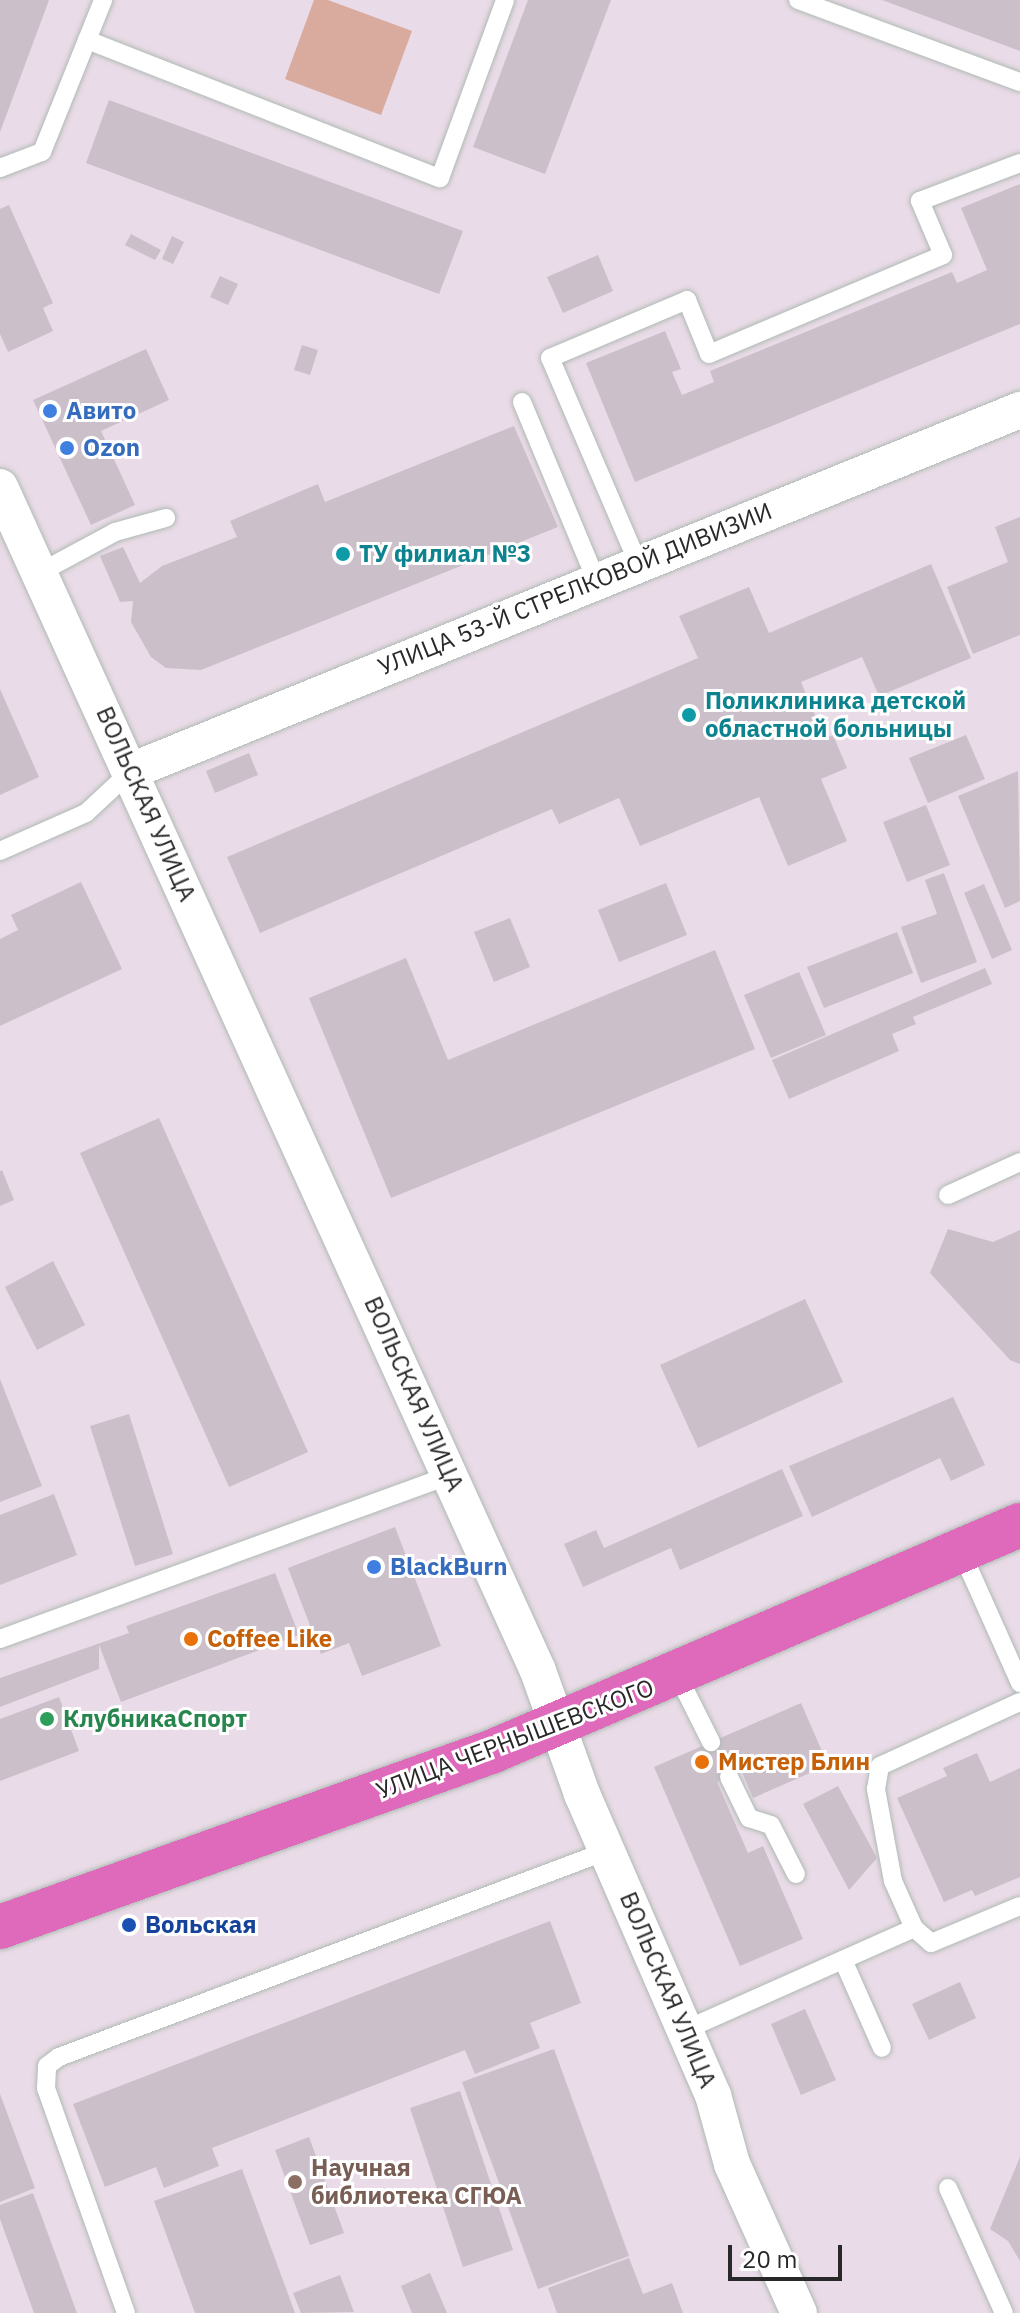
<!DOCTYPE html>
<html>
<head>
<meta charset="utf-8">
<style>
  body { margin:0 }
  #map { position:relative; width:1020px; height:2313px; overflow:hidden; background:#e9dbe7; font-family:"IBM Plex Sans",sans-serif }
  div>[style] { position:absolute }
  .green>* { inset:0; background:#d9aa9e }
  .building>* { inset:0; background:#cbc0ca }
  .roads { filter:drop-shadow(0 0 2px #afbab3) drop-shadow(0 0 2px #afbab3) }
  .service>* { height:18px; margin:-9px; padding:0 9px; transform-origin:9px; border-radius:9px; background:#fff }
  .minor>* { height:36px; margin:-18px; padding:0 18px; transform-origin:18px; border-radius:18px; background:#fff }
  .primary>* { height:44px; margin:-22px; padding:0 22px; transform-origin:22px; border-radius:22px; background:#df6abb }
  .dots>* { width:22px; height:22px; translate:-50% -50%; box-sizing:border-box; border:4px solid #fff; border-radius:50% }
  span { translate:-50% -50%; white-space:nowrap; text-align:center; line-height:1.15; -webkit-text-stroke:6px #fff; paint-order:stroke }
  .shop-label { font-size:24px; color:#366cbe; font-weight:700 }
  .left { translate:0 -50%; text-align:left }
  .culture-label { font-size:24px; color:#0d838f; font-weight:700 }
  .street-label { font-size:24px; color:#282828 }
  .food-label { font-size:24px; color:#c56008; font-weight:700 }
  .leisure-label { font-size:24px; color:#27864d; font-weight:700 }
  .transit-label { font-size:24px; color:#164399; font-weight:700 }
  .education-label { font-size:24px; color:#785e54; font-weight:700 }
  .scale { position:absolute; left:728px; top:2245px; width:114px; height:36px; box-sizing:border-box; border:4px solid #282828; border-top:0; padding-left:10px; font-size:24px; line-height:28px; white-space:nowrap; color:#282828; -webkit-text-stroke:6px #fff; paint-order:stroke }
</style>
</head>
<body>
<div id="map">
  <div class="green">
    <div style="clip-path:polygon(314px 0,328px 0,412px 31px,381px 115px,285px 79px)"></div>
  </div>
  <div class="building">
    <div style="clip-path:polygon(0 0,49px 0,0 132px)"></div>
    <div style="clip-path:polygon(528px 0,611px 0,545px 174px,473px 147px)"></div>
    <div style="clip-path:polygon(882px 0,1020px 0,1020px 51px)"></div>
    <div style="clip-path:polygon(109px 100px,463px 231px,439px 294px,86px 163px)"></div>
    <div style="clip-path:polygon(1020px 184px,1020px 324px,635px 482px,586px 363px,665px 331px,681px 369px,672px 372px,682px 395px,714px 382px,710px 371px,952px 272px,957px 283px,987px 270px,961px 208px)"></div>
    <div style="clip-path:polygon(9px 205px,53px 303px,43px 308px,53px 331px,8px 352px,0 334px,0 209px)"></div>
    <div style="clip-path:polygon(131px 234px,161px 250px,155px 260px,125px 245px)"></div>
    <div style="clip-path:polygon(172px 236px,184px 242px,173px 264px,162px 259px)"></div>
    <div style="clip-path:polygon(598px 255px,613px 291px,563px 313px,547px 277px)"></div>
    <div style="clip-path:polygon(220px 276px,238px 284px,228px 305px,210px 297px)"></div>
    <div style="clip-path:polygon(302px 345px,318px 350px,310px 375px,294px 370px)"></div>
    <div style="clip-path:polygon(146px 349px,169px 400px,101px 431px,135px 505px,91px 525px,33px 400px)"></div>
    <div style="clip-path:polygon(514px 426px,558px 527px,201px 670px,166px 668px,151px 657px,131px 622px,133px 601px,120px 602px,100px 556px,123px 547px,140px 583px,162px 566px,237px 537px,230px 521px,318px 484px,325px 502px)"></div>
    <div style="clip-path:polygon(1020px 517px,1020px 635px,973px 654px,947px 587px,1008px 562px,995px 527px)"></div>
    <div style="clip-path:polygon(931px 564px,971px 658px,879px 696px,862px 657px,801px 682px,825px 739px,833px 735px,847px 768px,821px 779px,847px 841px,788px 866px,759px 797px,640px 846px,619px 798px,559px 824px,552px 809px,260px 933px,227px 857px,698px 658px,679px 616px,749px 587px,769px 633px)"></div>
    <div style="clip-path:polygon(0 689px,39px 777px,0 795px)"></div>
    <div style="clip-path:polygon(966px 735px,985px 779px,928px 803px,909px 758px)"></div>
    <div style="clip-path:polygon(249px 753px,258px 775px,215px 793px,206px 771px)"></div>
    <div style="clip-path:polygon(1018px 771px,1020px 901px,1005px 908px,958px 796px)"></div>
    <div style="clip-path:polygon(926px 805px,950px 865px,907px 882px,883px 822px)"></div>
    <div style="clip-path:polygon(944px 873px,977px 962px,921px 983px,901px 927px,937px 914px,925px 880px)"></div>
    <div style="clip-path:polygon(81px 882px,122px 969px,0 1026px,0 939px,18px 930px,11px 915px)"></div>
    <div style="clip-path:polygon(666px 883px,687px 935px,619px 962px,598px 910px)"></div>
    <div style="clip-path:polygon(984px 884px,1012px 950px,992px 959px,964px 893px)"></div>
    <div style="clip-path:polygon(510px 918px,530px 967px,494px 982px,474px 932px)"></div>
    <div style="clip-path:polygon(897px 932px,913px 973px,824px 1008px,807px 967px)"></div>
    <div style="clip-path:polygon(715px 950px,755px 1049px,391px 1198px,309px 998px,406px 958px,448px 1060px)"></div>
    <div style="clip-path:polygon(985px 968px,992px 984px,913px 1017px,916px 1024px,892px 1034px,899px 1051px,789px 1099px,772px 1060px)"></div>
    <div style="clip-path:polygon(799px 972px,826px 1035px,771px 1058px,744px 995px)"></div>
    <div style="clip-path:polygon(159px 1118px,308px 1452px,229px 1487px,80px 1153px)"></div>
    <div style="clip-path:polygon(2px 1170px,14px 1200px,0 1206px,0 1171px)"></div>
    <div style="clip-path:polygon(948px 1229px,993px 1242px,1020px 1230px,1020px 1364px,1010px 1360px,930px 1273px)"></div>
    <div style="clip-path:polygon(53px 1261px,85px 1325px,37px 1350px,5px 1287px)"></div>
    <div style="clip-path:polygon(805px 1299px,843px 1382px,698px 1448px,660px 1365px)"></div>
    <div style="clip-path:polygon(0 1379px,42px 1486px,0 1502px)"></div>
    <div style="clip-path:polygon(953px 1397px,985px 1465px,951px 1481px,940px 1458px,812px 1517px,789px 1466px)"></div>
    <div style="clip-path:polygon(129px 1414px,173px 1554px,135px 1566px,90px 1426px)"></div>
    <div style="clip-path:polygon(782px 1469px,803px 1516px,680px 1570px,671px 1548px,583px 1587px,564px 1544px,596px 1530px,604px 1548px)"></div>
    <div style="clip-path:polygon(54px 1494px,77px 1555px,0 1585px,0 1515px)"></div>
    <div style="clip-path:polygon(395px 1527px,441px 1646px,362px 1676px,349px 1643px,321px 1654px,288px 1568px)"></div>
    <div style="clip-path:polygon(275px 1573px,299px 1635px,121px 1702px,99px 1645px,99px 1669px,0 1707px,0 1678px,129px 1633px,126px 1626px)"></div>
    <div style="clip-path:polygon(59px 1697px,79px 1751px,0 1781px,0 1719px)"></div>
    <div style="clip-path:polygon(801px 1703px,828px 1765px,753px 1798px,742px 1772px,717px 1782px,748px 1853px,763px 1846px,803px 1939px,740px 1966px,654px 1767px)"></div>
    <div style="clip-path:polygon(977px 1753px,990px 1782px,1020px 1768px,1020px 1877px,975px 1896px,972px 1890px,944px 1902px,897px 1798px,947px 1776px,943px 1768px)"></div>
    <div style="clip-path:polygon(838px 1786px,877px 1858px,849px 1890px,803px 1804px)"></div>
    <div style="clip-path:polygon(550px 1921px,581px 2003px,530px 2023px,540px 2048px,475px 2074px,465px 2050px,212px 2148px,219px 2166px,164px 2188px,156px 2167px,105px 2187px,73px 2104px)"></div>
    <div style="clip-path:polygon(960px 1982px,976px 2018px,929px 2040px,912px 2004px)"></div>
    <div style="clip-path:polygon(805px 2009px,836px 2080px,801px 2095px,771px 2024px)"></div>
    <div style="clip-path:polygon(554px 2049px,629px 2256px,538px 2289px,462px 2082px)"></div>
    <div style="clip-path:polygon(460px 2091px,513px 2250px,463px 2267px,410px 2108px)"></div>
    <div style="clip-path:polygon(0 2094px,35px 2188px,0 2202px)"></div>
    <div style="clip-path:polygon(309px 2137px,344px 2233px,310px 2245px,275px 2150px)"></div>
    <div style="clip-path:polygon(1020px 2157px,1020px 2261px,1008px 2241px,990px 2229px)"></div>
    <div style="clip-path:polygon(242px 2169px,295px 2313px,195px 2313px,154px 2201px)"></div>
    <div style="clip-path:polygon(33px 2193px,77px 2313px,34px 2313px,0 2219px,0 2205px)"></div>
    <div style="clip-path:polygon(629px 2258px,643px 2294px,672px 2283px,683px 2313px,557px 2313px,548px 2288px)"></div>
    <div style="clip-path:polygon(430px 2273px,447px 2313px,412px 2313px,401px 2286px)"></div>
    <div style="clip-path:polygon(340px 2275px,354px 2312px,301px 2313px,293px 2293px)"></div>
  </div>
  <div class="roads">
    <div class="service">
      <div style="left:798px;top:0;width:237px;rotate:20.3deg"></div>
      <div style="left:87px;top:40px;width:379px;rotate:21.4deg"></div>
      <div style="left:440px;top:178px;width:189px;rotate:-69.9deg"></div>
      <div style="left:0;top:168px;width:45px;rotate:-20.9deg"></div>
      <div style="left:42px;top:152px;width:164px;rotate:-68.1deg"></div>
      <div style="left:522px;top:402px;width:193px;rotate:67.4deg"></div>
      <div style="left:638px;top:563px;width:223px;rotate:-113.2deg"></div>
      <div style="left:550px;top:358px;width:149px;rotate:-22.9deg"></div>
      <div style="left:687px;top:300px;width:58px;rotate:67.8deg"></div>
      <div style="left:709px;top:354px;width:254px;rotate:-22.9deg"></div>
      <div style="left:943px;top:255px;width:59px;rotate:-113.1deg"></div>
      <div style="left:920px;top:201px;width:107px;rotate:-20.8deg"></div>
      <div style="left:39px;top:573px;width:86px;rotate:-28.3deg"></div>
      <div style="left:115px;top:532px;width:53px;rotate:-15.4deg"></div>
      <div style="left:0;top:851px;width:94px;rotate:-23.8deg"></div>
      <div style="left:86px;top:813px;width:62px;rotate:-43deg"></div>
      <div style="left:948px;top:1195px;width:79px;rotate:-24.6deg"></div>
      <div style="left:961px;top:1551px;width:145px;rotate:65.9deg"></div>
      <div style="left:0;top:1639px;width:480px;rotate:-20deg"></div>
      <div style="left:678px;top:1676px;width:74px;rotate:63.4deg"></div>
      <div style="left:729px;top:1777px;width:46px;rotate:64deg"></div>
      <div style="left:749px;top:1818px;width:23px;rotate:18deg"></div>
      <div style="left:771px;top:1825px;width:55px;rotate:63deg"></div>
      <div style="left:914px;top:1928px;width:51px;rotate:-114.1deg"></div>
      <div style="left:893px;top:1881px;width:94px;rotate:-100.5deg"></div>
      <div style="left:876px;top:1789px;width:23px;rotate:-80deg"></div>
      <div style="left:880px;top:1766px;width:154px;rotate:-24.6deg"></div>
      <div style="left:843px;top:1960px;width:96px;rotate:66.1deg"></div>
      <div style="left:685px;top:2030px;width:251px;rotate:-24deg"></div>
      <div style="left:914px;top:1928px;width:23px;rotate:41deg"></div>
      <div style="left:931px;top:1943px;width:96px;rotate:-22.6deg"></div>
      <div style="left:948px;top:2188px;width:137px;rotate:65.9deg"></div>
      <div style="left:126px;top:2313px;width:239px;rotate:-109.6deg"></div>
      <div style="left:46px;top:2088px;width:22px;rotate:-87deg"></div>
      <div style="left:47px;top:2066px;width:15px;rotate:-37deg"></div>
      <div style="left:59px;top:2057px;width:588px;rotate:-20.62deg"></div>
    </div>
    <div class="minor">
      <div style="left:0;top:487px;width:1300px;rotate:65.56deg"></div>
      <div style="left:538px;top:1671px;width:131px;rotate:70.3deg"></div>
      <div style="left:582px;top:1794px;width:328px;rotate:66.5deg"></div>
      <div style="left:713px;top:2095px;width:72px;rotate:74.6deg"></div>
      <div style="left:732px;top:2164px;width:163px;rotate:65.8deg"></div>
      <div style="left:131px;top:771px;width:960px;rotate:-22.1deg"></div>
    </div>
    <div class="primary">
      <div style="left:0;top:1927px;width:521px;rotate:-19.62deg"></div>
      <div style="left:491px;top:1752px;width:576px;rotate:-23.22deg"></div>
    </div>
  </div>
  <div class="dots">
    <div style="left:50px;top:411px;background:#3f7fe0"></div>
    <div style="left:67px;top:448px;background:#3f7fe0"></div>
    <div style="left:343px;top:554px;background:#0f9aa8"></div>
    <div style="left:689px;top:715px;background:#0f9aa8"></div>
    <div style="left:374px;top:1567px;background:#3f7fe0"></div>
    <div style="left:191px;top:1639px;background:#e8710a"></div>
    <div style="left:47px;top:1719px;background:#2e9e5b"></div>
    <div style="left:702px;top:1762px;background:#e8710a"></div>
    <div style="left:129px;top:1925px;background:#1a4fb4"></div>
    <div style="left:295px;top:2182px;background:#8d6e63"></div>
  </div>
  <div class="shop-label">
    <span class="left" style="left:66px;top:411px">Авито</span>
    <span class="left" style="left:83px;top:448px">Ozon</span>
    <span class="left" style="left:390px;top:1567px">BlackBurn</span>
  </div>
  <div class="culture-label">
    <span class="left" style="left:359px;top:554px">ТУ филиал №3</span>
    <span class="left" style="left:705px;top:715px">Поликлиника детской<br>областной больницы</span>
  </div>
  <div class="street-label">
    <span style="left:575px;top:589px;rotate:-22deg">УЛИЦА 53-Й СТРЕЛКОВОЙ ДИВИЗИИ</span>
    <span style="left:146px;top:804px;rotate:66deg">ВОЛЬСКАЯ УЛИЦА</span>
    <span style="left:414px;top:1394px;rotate:66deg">ВОЛЬСКАЯ УЛИЦА</span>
    <span style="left:515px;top:1739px;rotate:-21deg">УЛИЦА ЧЕРНЫШЕВСКОГО</span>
    <span style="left:668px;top:1990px;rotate:67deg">ВОЛЬСКАЯ УЛИЦА</span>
  </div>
  <div class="food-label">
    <span class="left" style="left:207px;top:1639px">Coffee Like</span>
    <span class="left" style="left:718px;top:1762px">Мистер Блин</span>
  </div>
  <div class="leisure-label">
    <span class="left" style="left:63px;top:1719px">КлубникаСпорт</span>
  </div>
  <div class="transit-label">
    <span class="left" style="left:145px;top:1925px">Вольская</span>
  </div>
  <div class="education-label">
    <span class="left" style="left:311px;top:2182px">Научная<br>библиотека СГЮА</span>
  </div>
  <div class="scale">20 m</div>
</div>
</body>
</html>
